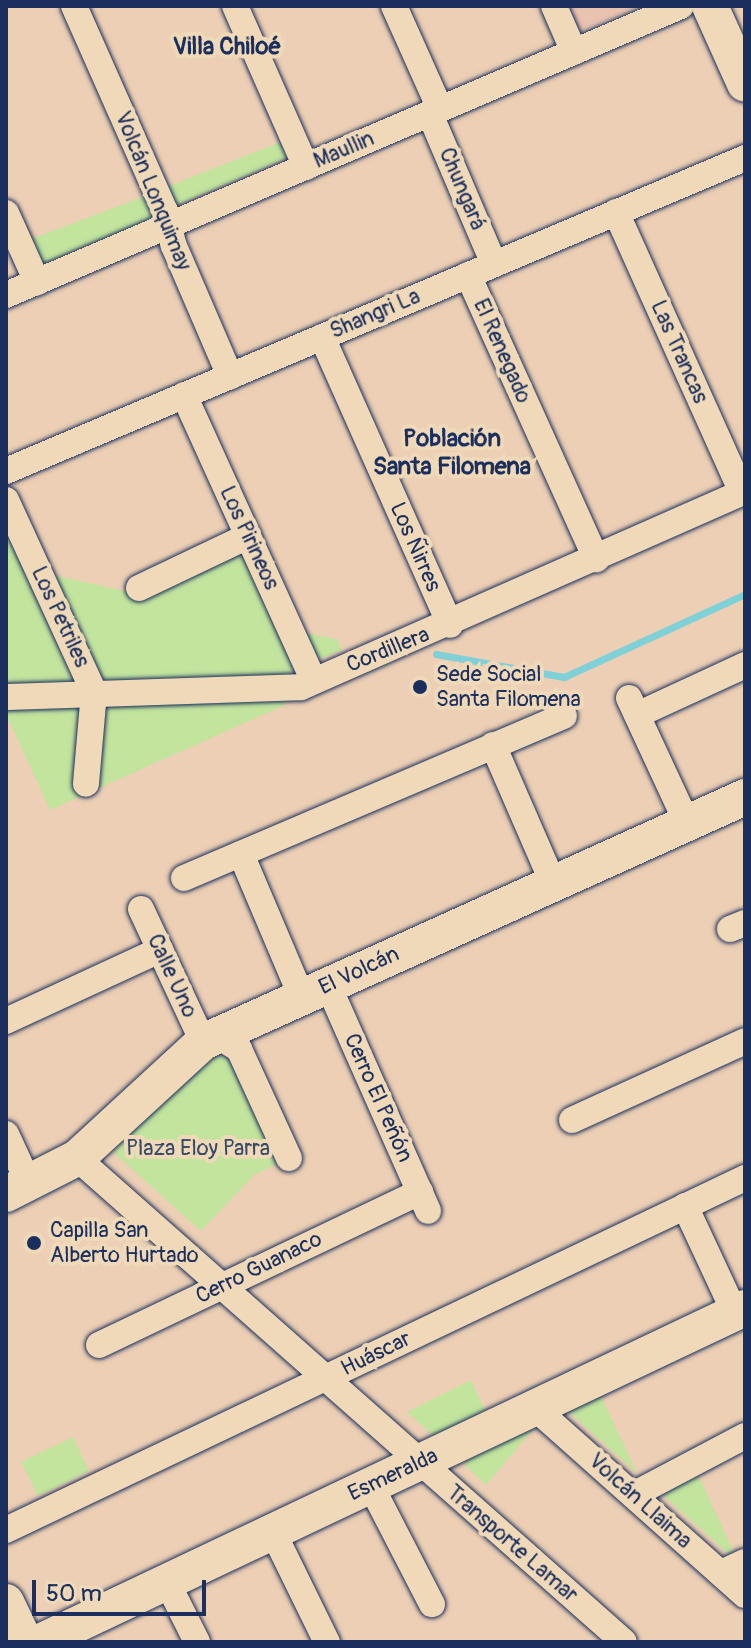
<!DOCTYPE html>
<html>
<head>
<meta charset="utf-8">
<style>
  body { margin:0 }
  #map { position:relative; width:751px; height:1648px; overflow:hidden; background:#eccfb4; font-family:Pangolin,sans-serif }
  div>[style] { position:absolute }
  .built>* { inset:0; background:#e9c3b0 }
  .green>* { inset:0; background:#c2e49d }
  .stream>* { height:7px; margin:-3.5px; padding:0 3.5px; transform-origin:3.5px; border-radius:3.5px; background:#7fd0d7 }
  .roads { filter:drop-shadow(0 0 2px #1b2f5e) drop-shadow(0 0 2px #1b2f5e) }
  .street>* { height:26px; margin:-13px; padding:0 13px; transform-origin:13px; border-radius:13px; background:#efd9b8 }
  .secondary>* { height:36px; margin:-18px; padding:0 18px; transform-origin:18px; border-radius:18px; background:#efd9b8 }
  .dots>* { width:22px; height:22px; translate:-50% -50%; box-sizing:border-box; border:4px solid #efd9b8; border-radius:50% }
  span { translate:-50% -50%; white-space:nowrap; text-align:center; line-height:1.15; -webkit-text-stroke:8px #efd9b8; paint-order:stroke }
  .street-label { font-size:22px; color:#1b2f5e }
  .poi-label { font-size:22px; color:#1b2f5e }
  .left { translate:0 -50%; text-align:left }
  .park-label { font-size:22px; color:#344a67 }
  .neighbourhood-label { font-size:24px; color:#1b2f5e; font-weight:700 }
  .frame { position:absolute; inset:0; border:8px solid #1b2f5e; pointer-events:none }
  .scale { position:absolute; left:32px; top:1580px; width:174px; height:36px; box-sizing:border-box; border:4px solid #1b2f5e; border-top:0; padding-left:10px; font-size:24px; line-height:28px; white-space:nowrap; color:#1b2f5e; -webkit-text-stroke:6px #efd9b8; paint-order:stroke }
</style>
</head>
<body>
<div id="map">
  <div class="built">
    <div style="clip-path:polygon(568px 6px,641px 6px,579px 32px)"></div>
  </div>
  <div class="green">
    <div style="clip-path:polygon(281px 142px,288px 158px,172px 207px,164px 188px)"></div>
    <div style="clip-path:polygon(145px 196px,154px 218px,40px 265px,29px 240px)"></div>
    <div style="clip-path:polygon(6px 520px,29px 570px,139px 594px,245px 548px,280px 628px,337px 639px,342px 650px,291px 671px,285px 705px,50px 810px,6px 714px)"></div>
    <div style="clip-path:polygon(227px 1047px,281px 1162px,254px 1175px,201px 1231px,113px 1152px,209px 1057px)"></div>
    <div style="clip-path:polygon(471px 1380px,487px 1415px,437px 1439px,407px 1412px)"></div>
    <div style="clip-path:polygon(600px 1394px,637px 1473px,567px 1410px)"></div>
    <div style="clip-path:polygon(542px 1419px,486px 1485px,465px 1465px,468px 1454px)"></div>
    <div style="clip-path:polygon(73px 1437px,89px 1471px,38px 1496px,21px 1462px)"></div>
    <div style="clip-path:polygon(695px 1468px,734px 1553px,730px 1555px,654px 1487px)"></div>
  </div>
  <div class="stream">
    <div style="left:436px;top:654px;width:130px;rotate:10.2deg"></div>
    <div style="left:564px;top:677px;width:199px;rotate:-24.6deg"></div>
  </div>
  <div class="roads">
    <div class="street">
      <div style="left:74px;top:6px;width:224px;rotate:66.1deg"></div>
      <div style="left:165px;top:211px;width:36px;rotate:76deg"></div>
      <div style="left:174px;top:246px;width:142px;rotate:66.7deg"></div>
      <div style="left:235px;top:6px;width:176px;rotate:66.2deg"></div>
      <div style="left:394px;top:6px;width:113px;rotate:65.9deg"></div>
      <div style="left:554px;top:6px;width:50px;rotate:66.5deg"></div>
      <div style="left:430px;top:114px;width:163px;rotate:66.9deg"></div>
      <div style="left:616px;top:212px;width:307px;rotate:65.8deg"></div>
      <div style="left:6px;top:213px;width:76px;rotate:65.8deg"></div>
      <div style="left:468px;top:275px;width:312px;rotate:65.7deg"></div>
      <div style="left:6px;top:295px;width:734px;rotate:-23.18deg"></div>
      <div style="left:322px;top:337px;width:315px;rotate:66deg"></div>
      <div style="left:184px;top:395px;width:314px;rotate:65.6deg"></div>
      <div style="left:6px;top:471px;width:803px;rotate:-22.95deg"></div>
      <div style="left:6px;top:500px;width:211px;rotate:65.4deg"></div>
      <div style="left:94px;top:692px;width:92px;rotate:95deg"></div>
      <div style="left:139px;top:588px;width:121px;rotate:-25.5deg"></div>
      <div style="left:6px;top:697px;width:295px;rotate:-1.9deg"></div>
      <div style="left:301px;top:687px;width:485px;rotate:-23.8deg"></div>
      <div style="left:629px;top:698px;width:138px;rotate:65.1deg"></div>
      <div style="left:637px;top:715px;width:119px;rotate:-24.8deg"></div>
      <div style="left:493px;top:745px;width:150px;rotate:66.5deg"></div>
      <div style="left:241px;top:854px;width:156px;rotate:67deg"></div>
      <div style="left:184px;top:878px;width:413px;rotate:-23.1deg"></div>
      <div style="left:141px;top:909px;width:147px;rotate:65deg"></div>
      <div style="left:730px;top:929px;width:16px;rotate:-22deg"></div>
      <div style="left:328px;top:985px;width:247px;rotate:66.1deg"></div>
      <div style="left:6px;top:1021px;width:170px;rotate:-24.8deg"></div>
      <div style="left:218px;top:1036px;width:25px;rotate:32deg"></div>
      <div style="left:239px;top:1049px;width:120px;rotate:65.4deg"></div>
      <div style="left:572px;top:1120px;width:190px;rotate:-24.5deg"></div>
      <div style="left:6px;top:1134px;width:55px;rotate:65.3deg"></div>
      <div style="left:77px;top:1158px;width:730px;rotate:41.5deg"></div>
      <div style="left:685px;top:1206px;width:118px;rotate:65deg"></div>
      <div style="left:99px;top:1345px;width:356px;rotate:-25.5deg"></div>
      <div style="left:535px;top:1408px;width:281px;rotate:41.7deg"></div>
      <div style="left:371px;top:1486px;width:133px;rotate:62.7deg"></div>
      <div style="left:633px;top:1495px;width:127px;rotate:-27.8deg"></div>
      <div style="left:6px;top:1530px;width:819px;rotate:-25.47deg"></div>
      <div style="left:273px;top:1532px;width:123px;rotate:63.9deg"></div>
      <div style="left:721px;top:1573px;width:26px;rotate:-25deg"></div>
      <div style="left:167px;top:1582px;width:67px;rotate:63.4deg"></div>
    </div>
    <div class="secondary">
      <div style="left:710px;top:6px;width:85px;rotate:65.8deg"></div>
      <div style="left:6px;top:1194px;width:80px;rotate:-26.9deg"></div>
      <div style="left:77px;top:1158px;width:171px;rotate:-42.6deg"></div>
      <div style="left:203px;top:1042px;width:595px;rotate:-24.32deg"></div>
      <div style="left:6px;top:1602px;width:44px;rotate:64.6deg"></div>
      <div style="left:40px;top:1642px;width:780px;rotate:-25.35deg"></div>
    </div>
  </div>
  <div class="dots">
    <div style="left:420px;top:687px;background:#1b2f5e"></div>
    <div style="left:34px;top:1243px;background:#1b2f5e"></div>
  </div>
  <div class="street-label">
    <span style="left:344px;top:150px;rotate:-23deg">Maullin</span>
    <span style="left:462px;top:189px;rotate:67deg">Chungará</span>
    <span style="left:153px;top:191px;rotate:68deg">Volcán Lonquimay</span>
    <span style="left:375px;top:314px;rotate:-23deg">Shangri La</span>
    <span style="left:502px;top:351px;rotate:66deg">El Renegado</span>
    <span style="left:679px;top:352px;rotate:66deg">Las Trancas</span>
    <span style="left:249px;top:538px;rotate:65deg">Los Pirineos</span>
    <span style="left:415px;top:547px;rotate:66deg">Los Ñirres</span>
    <span style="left:60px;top:617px;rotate:65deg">Los Petriles</span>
    <span style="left:388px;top:650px;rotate:-22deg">Cordillera</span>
    <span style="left:359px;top:971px;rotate:-25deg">El Volcán</span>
    <span style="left:172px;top:976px;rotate:65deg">Calle Uno</span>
    <span style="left:378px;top:1098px;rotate:66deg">Cerro El Peñón</span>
    <span style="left:259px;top:1268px;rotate:-26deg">Cerro Guanaco</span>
    <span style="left:376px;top:1354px;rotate:-26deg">Huáscar</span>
    <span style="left:393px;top:1475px;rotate:-25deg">Esmeralda</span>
    <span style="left:640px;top:1501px;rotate:42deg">Volcán Llaima</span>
    <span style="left:512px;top:1544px;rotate:41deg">Transporte Lamar</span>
  </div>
  <div class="poi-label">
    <span class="left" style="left:436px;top:687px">Sede Social<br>Santa Filomena</span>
    <span class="left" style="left:50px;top:1243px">Capilla San<br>Alberto Hurtado</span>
  </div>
  <div class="park-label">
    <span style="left:198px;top:1149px">Plaza Eloy Parra</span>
  </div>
  <div class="neighbourhood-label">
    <span style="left:227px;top:47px">Villa Chiloé</span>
    <span style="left:452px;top:453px">Población<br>Santa Filomena</span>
  </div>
  <div class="frame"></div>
  <div class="scale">50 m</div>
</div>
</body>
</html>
